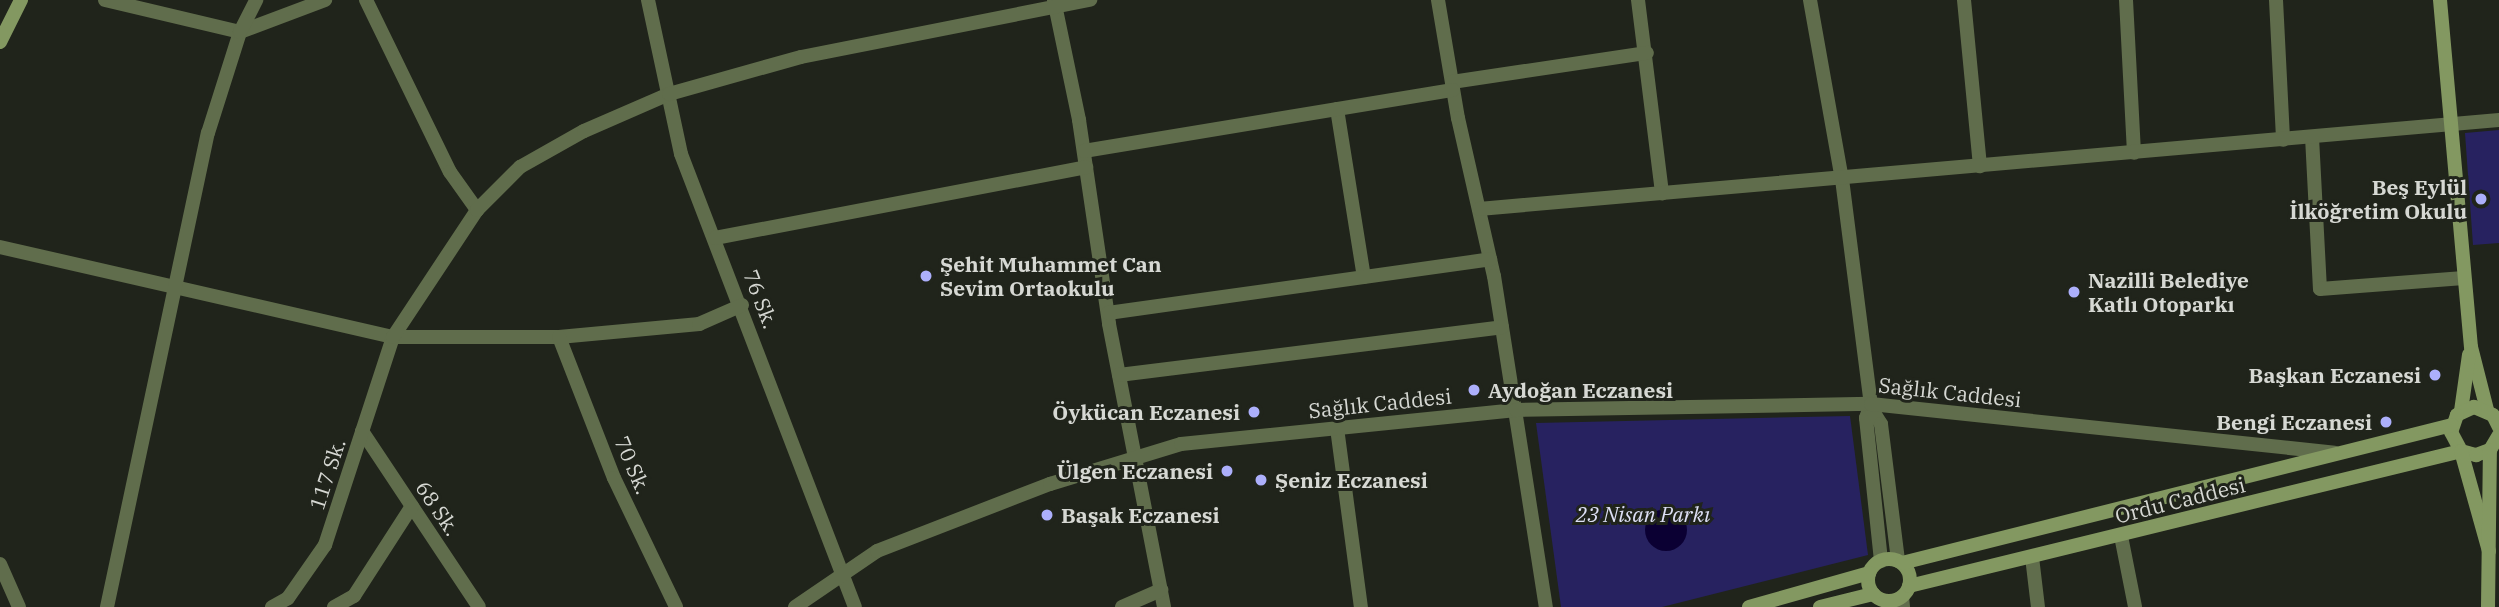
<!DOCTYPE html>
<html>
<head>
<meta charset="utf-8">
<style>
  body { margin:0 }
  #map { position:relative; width:2499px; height:607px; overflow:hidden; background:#20241b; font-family:"IBM Plex Serif",serif }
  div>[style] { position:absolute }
  .green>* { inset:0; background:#272260 }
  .water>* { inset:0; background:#0b0033 }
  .round { border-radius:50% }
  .street>* { height:14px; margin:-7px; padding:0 7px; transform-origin:7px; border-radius:7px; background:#606d4c }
  .secondary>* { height:14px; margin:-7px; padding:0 7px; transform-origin:7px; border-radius:7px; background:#839861 }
  .secondary>.ring { margin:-7px; padding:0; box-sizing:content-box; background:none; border:14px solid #839861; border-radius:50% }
  .dots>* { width:19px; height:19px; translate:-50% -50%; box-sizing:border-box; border:4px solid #20241b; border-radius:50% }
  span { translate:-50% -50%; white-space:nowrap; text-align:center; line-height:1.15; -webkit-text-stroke:6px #20241b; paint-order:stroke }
  .poi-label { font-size:21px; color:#d6d8d3; font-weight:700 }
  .right { translate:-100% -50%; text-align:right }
  .left { translate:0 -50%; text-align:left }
  .street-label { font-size:21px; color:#d6d8d3 }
  .park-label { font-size:21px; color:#dee0f6; font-style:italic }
</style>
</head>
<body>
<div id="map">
  <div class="green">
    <div style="clip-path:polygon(2499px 130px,2499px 243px,2473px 245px,2465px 133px)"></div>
    <div style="clip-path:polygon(1850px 416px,1868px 555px,1662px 607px,1561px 607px,1536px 423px)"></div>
  </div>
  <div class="water">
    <div class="round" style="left:1645px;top:509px;width:42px;height:42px"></div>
  </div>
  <div class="street">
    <div style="left:105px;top:0;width:139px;rotate:13.3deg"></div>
    <div style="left:240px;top:32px;width:91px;rotate:-20.6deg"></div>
    <div style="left:366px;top:0;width:191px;rotate:64deg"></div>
    <div style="left:450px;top:172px;width:47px;rotate:54.6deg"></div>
    <div style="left:648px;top:0;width:157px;rotate:77.9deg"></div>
    <div style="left:681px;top:154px;width:485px;rotate:69deg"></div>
    <div style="left:1054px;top:0;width:123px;rotate:78.2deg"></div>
    <div style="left:1079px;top:120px;width:206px;rotate:81.6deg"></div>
    <div style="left:1109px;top:324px;width:288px;rotate:79deg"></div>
    <div style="left:1438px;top:0;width:120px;rotate:80.4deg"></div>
    <div style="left:1458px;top:118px;width:162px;rotate:77.2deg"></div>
    <div style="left:1494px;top:276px;width:335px;rotate:81.1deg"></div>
    <div style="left:1638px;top:0;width:195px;rotate:82.9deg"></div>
    <div style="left:1810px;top:0;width:182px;rotate:79.9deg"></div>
    <div style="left:1842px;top:179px;width:227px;rotate:82.7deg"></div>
    <div style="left:1871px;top:404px;width:15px;rotate:110deg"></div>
    <div style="left:1866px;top:418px;width:144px;rotate:84deg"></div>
    <div style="left:1964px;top:0;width:167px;rotate:84.5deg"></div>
    <div style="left:2126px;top:0;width:153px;rotate:87deg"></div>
    <div style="left:2276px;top:0;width:140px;rotate:87.1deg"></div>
    <div style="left:1452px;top:82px;width:197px;rotate:-8.5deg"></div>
    <div style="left:1337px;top:109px;width:170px;rotate:80.9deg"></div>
    <div style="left:2312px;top:137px;width:152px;rotate:87deg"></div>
    <div style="left:2320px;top:289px;width:144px;rotate:-4.4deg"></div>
    <div style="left:1084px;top:151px;width:374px;rotate:-9.4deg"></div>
    <div style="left:1479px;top:209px;width:1024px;rotate:-4.99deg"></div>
    <div style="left:715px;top:238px;width:378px;rotate:-10.8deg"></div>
    <div style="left:0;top:247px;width:403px;rotate:12.9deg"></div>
    <div style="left:393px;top:337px;width:166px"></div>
    <div style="left:559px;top:337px;width:141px;rotate:-5.3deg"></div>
    <div style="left:699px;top:324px;width:47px;rotate:-23.8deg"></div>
    <div style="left:1108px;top:313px;width:386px;rotate:-8deg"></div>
    <div style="left:559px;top:337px;width:151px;rotate:68.7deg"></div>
    <div style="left:614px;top:478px;width:143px;rotate:64.3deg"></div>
    <div style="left:1119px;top:375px;width:386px;rotate:-7.1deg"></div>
    <div style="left:1871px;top:408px;width:19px;rotate:58deg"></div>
    <div style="left:1881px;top:424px;width:138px;rotate:82.9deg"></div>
    <div style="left:1337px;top:428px;width:181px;rotate:82.4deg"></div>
    <div style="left:362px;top:431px;width:211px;rotate:56.4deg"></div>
    <div style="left:2121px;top:536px;width:72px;rotate:78.8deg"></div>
    <div style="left:2032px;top:557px;width:50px;rotate:83.2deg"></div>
    <div style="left:0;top:564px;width:47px;rotate:66.2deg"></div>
    <div style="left:1902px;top:597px;width:10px;rotate:84deg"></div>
    <div style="left:1889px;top:601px;width:6px;rotate:81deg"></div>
    <div style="left:107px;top:607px;width:485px;rotate:-78deg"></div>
    <div style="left:208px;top:133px;width:106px;rotate:-72.4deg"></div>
    <div style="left:240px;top:32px;width:36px;rotate:-63deg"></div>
    <div style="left:272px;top:607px;width:18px;rotate:-29deg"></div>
    <div style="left:288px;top:598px;width:65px;rotate:-55.1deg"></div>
    <div style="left:325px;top:545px;width:219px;rotate:-71.9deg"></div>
    <div style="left:393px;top:337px;width:152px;rotate:-56.5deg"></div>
    <div style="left:477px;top:210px;width:61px;rotate:-45deg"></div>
    <div style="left:520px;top:167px;width:73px;rotate:-29.4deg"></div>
    <div style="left:584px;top:131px;width:93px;rotate:-23.5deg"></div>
    <div style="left:669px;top:94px;width:137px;rotate:-15.7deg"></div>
    <div style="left:801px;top:57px;width:295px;rotate:-11.2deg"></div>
    <div style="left:334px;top:607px;width:23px;rotate:-29deg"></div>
    <div style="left:354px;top:596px;width:107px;rotate:-57.2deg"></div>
    <div style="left:795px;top:607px;width:99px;rotate:-34.3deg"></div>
    <div style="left:877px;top:551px;width:186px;rotate:-21.2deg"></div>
    <div style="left:1050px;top:484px;width:137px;rotate:-17deg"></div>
    <div style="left:1181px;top:444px;width:337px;rotate:-5.8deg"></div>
    <div style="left:1516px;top:410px;width:355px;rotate:-1deg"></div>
    <div style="left:1871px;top:404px;width:466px;rotate:6deg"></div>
    <div style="left:1122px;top:607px;width:43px;rotate:-23.6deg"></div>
  </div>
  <div class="secondary">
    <div style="left:2440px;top:0;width:348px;rotate:84.9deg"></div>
    <div style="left:2471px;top:347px;width:65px;rotate:75.7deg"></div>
    <div style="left:0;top:42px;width:47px;rotate:-63.4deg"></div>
    <div style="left:2461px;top:411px;width:57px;rotate:-81.9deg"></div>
    <div style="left:2499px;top:427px;width:13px;rotate:-117deg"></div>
    <div style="left:2493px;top:415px;width:21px;rotate:-157deg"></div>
    <div style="left:2474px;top:407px;width:19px;rotate:155deg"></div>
    <div style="left:2457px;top:415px;width:18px;rotate:109deg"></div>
    <div style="left:2451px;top:432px;width:21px;rotate:62deg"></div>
    <div style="left:2461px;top:451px;width:16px;rotate:15deg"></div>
    <div style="left:2476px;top:455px;width:15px;rotate:-20deg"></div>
    <div style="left:2490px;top:450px;width:17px;rotate:-59deg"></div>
    <div class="ring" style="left:1868px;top:559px;width:28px;height:28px"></div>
    <div style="left:1902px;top:563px;width:567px;rotate:-14.09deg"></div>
    <div style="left:1909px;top:586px;width:568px;rotate:-13.74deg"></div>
    <div style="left:2461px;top:451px;width:104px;rotate:74.4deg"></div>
    <div style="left:1749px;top:607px;width:125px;rotate:-15.8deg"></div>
    <div style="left:1820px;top:607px;width:55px;rotate:-13.8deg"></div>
    <div style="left:2488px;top:607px;width:157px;rotate:-89.3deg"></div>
  </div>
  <div class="dots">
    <div style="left:2481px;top:199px;background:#acaffb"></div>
    <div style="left:926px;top:276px;background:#acaffb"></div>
    <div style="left:2074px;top:292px;background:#acaffb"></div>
    <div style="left:2435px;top:375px;background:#acaffb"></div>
    <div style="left:1474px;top:390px;background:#acaffb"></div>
    <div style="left:1254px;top:412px;background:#acaffb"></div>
    <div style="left:2386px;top:422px;background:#acaffb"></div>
    <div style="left:1227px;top:471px;background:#acaffb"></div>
    <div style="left:1261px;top:480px;background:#acaffb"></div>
    <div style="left:1047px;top:515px;background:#acaffb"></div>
  </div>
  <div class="poi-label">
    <span class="right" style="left:2467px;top:199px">Beş Eylül<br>İlköğretim Okulu</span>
    <span class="left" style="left:940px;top:276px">Şehit Muhammet Can<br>Sevim Ortaokulu</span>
    <span class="left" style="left:2088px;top:292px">Nazilli Belediye<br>Katlı Otoparkı</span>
    <span class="right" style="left:2421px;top:375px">Başkan Eczanesi</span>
    <span class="left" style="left:1488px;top:390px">Aydoğan Eczanesi</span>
    <span class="right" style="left:1240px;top:412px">Öykücan Eczanesi</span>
    <span class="right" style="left:2372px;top:422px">Bengi Eczanesi</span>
    <span class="right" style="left:1213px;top:471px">Ülgen Eczanesi</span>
    <span class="left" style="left:1275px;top:480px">Şeniz Eczanesi</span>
    <span class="left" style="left:1061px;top:515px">Başak Eczanesi</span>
  </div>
  <div class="street-label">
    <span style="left:761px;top:299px;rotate:69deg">76 Sk.</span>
    <span style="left:1950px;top:392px;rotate:6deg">Sağlık Caddesi</span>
    <span style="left:1380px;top:403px;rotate:-6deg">Sağlık Caddesi</span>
    <span style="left:633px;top:465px;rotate:67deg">70 Sk.</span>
    <span style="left:327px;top:474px;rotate:-72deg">117 Sk.</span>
    <span style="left:2180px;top:500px;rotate:-14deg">Ordu Caddesi</span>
    <span style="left:438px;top:508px;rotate:56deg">68 Sk.</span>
  </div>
  <div class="park-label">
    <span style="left:1643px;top:514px">23 Nisan Parkı</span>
  </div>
</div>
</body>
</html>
